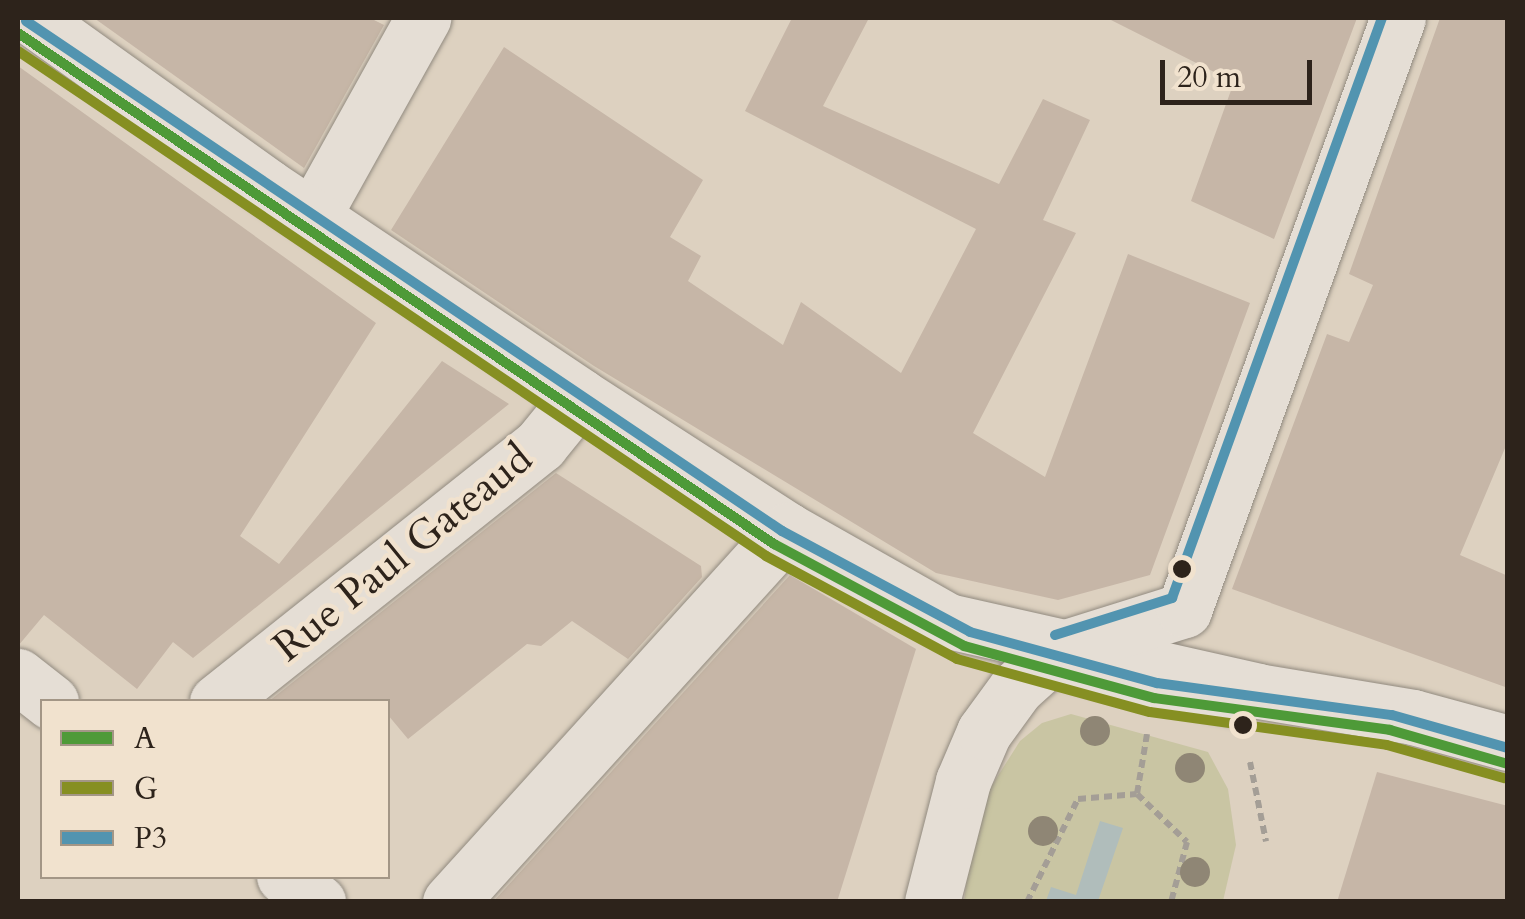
<!DOCTYPE html>
<html>
<head>
<meta charset="utf-8">
<style>
  body { margin:0 }
  #map { position:relative; width:1525px; height:919px; overflow:hidden; background:#ddd1c0; font-family:Cardo,serif }
  div>[style] { position:absolute }
  .green>* { inset:0; background:#c9c5a3 }
  .water>* { inset:0; background:#b0bdbb }
  .building>* { inset:0; background:#c6b6a7 }
  .path>* { height:6px; margin-top:-3px; transform-origin:0; background:repeating-linear-gradient(90deg,#a49e96 0 8px,transparent 0 13px) }
  .roads { filter:drop-shadow(0 0 2px #918a7f) drop-shadow(0 0 2px #918a7f) }
  .service>* { height:28px; margin:-14px; padding:0 14px; transform-origin:14px; border-radius:14px; background:#e5ded5 }
  .minor>* { height:55px; margin:-27.5px; padding:0 27.5px; transform-origin:27.5px; border-radius:27.5px; background:#e5ded5 }
  .tertiary>* { height:55px; margin:-27.5px; padding:0 27.5px; transform-origin:27.5px; border-radius:27.5px; background:#e5ded5 }
  .bus-1>* { height:10px; margin:-5px; padding:0 5px; transform-origin:5px; border-radius:5px; background:#4e9a38 }
  .bus-2>* { height:10px; margin:-5px; padding:0 5px; transform-origin:5px; border-radius:5px; background:#868f22 }
  .bus-3>* { height:10px; margin:-5px; padding:0 5px; transform-origin:5px; border-radius:5px; background:#5294b0 }
  .trees>* { width:30px; height:30px; margin:-15px; border-radius:50%; background:#8f8675 }
  .dots>* { width:28px; height:28px; translate:-50% -50%; box-sizing:border-box; border:5px solid #f1e2ce; border-radius:50% }
  span { translate:-50% -50%; white-space:nowrap; text-align:center; line-height:1.15; -webkit-text-stroke:9px #f1e2ce; paint-order:stroke }
  .street-label { font-size:42px; color:#2d231b }
  .frame { position:absolute; inset:0; border:20px solid #2d231b; pointer-events:none }
  .legend { position:absolute; left:40px; top:699px; width:350px; height:180px; box-sizing:border-box; background:#f1e2ce; border:2px solid #a39686; margin:0; padding:12px 18px; list-style:none; font-size:30px; color:#2d231b }
  .legend li { display:flex; align-items:center; gap:20px; height:50px }
  .legend b { width:50px; border:2px solid #a39686 }
  .scale { position:absolute; left:1160px; top:60px; width:152px; height:45px; box-sizing:border-box; border:5px solid #2d231b; border-top:0; padding-left:12px; font-size:30px; line-height:35px; white-space:nowrap; color:#2d231b; -webkit-text-stroke:8px #f1e2ce; paint-order:stroke }
</style>
</head>
<body>
<div id="map">
  <div class="green">
    <div style="clip-path:polygon(1071px 714px,1208px 752px,1228px 789px,1236px 845px,1223px 901px,964px 902px,975px 812px,1020px 741px,1042px 723px)"></div>
  </div>
  <div class="water">
    <div style="clip-path:polygon(1100px 821px,1123px 828px,1098px 901px,1046px 901px,1051px 887px,1076px 895px)"></div>
  </div>
  <div class="building">
    <div style="clip-path:polygon(94px 18px,370px 18px,384px 25px,304px 168px)"></div>
    <div style="clip-path:polygon(792px 18px,869px 18px,823px 106px,999px 184px,1043px 99px,1090px 120px,1043px 220px,1076px 233px,973px 433px,1045px 477px,1128px 254px,1250px 303px,1150px 575px,1058px 600px,936px 573px,594px 366px,391px 230px,504px 47px,703px 180px,670px 237px,701px 256px,688px 281px,783px 345px,801px 302px,901px 373px,976px 229px,745px 111px)"></div>
    <div style="clip-path:polygon(1107px 18px,1357px 18px,1274px 239px,1191px 201px,1234px 82px)"></div>
    <div style="clip-path:polygon(1440px 18px,1508px 18px,1508px 441px,1460px 555px,1508px 576px,1508px 688px,1232px 589px,1327px 334px,1349px 342px,1373px 285px,1349px 274px)"></div>
    <div style="clip-path:polygon(18px 66px,376px 323px,240px 536px,279px 564px,442px 361px,509px 404px,193px 658px,173px 642px,137px 689px,44px 615px,18px 646px)"></div>
    <div style="clip-path:polygon(556px 473px,701px 566px,702px 577px,628px 659px,572px 621px,541px 646px,527px 644px,408px 739px,388px 715px,388px 702px,268px 702px)"></div>
    <div style="clip-path:polygon(790px 575px,916px 649px,837px 902px,493px 902px)"></div>
    <div style="clip-path:polygon(1377px 772px,1508px 806px,1508px 902px,1337px 902px)"></div>
  </div>
  <div class="path">
    <div style="left:1147px;top:734px;width:61px;rotate:99.5deg"></div>
    <div style="left:1137px;top:794px;width:69px;rotate:43.8deg"></div>
    <div style="left:1187px;top:842px;width:62px;rotate:104.9deg"></div>
    <div style="left:1250px;top:762px;width:81px;rotate:78.6deg"></div>
    <div style="left:1027px;top:902px;width:115px;rotate:-63.7deg"></div>
    <div style="left:1078px;top:799px;width:59px;rotate:-4.8deg"></div>
  </div>
  <div class="roads">
    <div class="service">
      <div style="left:1058px;top:673px;width:182px;rotate:12.4deg"></div>
    </div>
    <div class="minor">
      <div style="left:313px;top:216px;width:227px;rotate:-60.9deg"></div>
      <div style="left:18px;top:676px;width:42px;rotate:38.2deg"></div>
      <div style="left:217px;top:702px;width:413px;rotate:-38.5deg"></div>
      <div style="left:540px;top:445px;width:63px;rotate:-50.8deg"></div>
      <div style="left:284px;top:876px;width:43px;rotate:37.4deg"></div>
      <div style="left:450px;top:902px;width:502px;rotate:-47.83deg"></div>
      <div style="left:932px;top:902px;width:125px;rotate:-75.6deg"></div>
      <div style="left:963px;top:781px;width:53px;rotate:-66.8deg"></div>
      <div style="left:984px;top:732px;width:54px;rotate:-54deg"></div>
      <div style="left:1016px;top:688px;width:58px;rotate:-42.2deg"></div>
    </div>
    <div class="tertiary">
      <div style="left:32px;top:18px;width:290px;rotate:35.6deg"></div>
      <div style="left:268px;top:187px;width:376px;rotate:33.8deg"></div>
      <div style="left:580px;top:396px;width:247px;rotate:32.9deg"></div>
      <div style="left:787px;top:530px;width:185px;rotate:29.5deg"></div>
      <div style="left:948px;top:621px;width:318px;rotate:12.7deg"></div>
      <div style="left:1258px;top:691px;width:157px;rotate:9.5deg"></div>
      <div style="left:1413px;top:717px;width:98px;rotate:15.3deg"></div>
      <div style="left:1063px;top:648px;width:127px;rotate:-17.4deg"></div>
      <div style="left:1184px;top:610px;width:629px;rotate:-70.13deg"></div>
    </div>
  </div>
  <div class="bus-1">
    <div style="left:18px;top:33px;width:913px;rotate:34.06deg"></div>
    <div style="left:774px;top:544px;width:216px;rotate:28.2deg"></div>
    <div style="left:964px;top:646px;width:197px;rotate:15.3deg"></div>
    <div style="left:1154px;top:698px;width:238px;rotate:7.7deg"></div>
    <div style="left:1390px;top:730px;width:123px;rotate:16.1deg"></div>
  </div>
  <div class="bus-2">
    <div style="left:18px;top:51px;width:903px;rotate:34.02deg"></div>
    <div style="left:766px;top:556px;width:217px;rotate:28.3deg"></div>
    <div style="left:957px;top:659px;width:200px;rotate:15.4deg"></div>
    <div style="left:1150px;top:712px;width:239px;rotate:7.9deg"></div>
    <div style="left:1387px;top:745px;width:122px;rotate:15.8deg"></div>
  </div>
  <div class="bus-3">
    <div style="left:26px;top:21px;width:912px;rotate:34deg"></div>
    <div style="left:782px;top:531px;width:213px;rotate:28.2deg"></div>
    <div style="left:970px;top:632px;width:194px;rotate:15.3deg"></div>
    <div style="left:1157px;top:683px;width:237px;rotate:7.8deg"></div>
    <div style="left:1392px;top:715px;width:121px;rotate:15.9deg"></div>
    <div style="left:1055px;top:635px;width:123px;rotate:-17.5deg"></div>
    <div style="left:1172px;top:598px;width:617px;rotate:-70.1deg"></div>
  </div>
  <div class="trees">
    <div style="left:1095px;top:731px"></div>
    <div style="left:1190px;top:768px"></div>
    <div style="left:1043px;top:831px"></div>
    <div style="left:1195px;top:872px"></div>
  </div>
  <div class="dots">
    <div style="left:1182px;top:569px;background:#2d231b"></div>
    <div style="left:1243px;top:725px;background:#2d231b"></div>
  </div>
  <div class="street-label">
    <span style="left:403px;top:553px;rotate:-39deg">Rue Paul Gateaud</span>
  </div>
  <div class="frame"></div>
  <ul class="legend">
  <li><b style="height:12px;background:#4e9a38"></b>A</li>
  <li><b style="height:12px;background:#868f22"></b>G</li>
  <li><b style="height:12px;background:#5294b0"></b>P3</li>
  </ul>
  <div class="scale">20 m</div>
</div>
</body>
</html>
